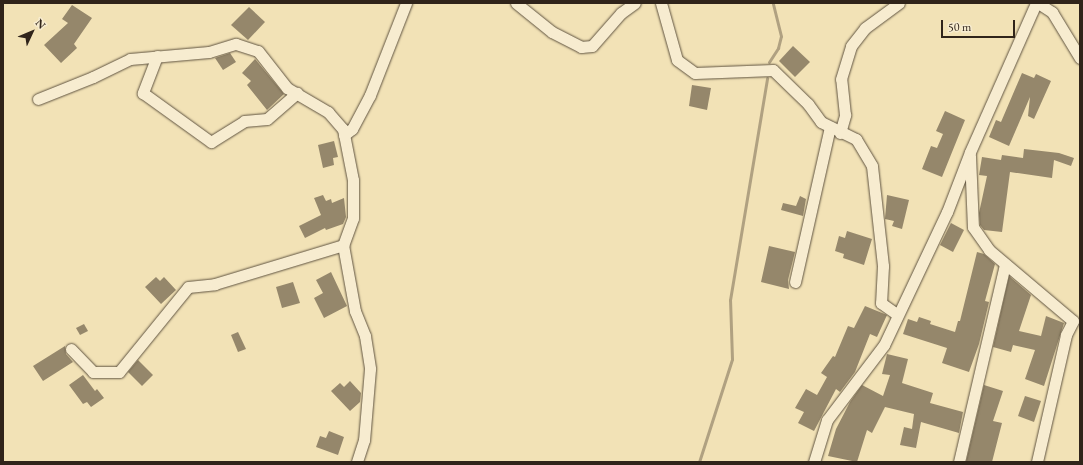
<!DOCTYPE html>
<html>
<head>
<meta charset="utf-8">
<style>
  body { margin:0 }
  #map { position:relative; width:1083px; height:465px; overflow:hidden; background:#f2e2b6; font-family:"EB Garamond",serif }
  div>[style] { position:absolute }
  .stream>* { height:3px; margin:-1.5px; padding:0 1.5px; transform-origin:1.5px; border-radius:1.5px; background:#b0a181 }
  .building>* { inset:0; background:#95876b }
  .roads { filter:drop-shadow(0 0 1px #605441) drop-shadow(0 0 1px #605441) }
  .minor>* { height:11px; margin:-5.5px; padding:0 5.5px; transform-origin:5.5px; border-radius:5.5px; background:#f7ecd0 }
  span { translate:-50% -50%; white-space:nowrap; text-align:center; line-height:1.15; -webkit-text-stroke:4px #f7ecd0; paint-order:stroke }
  .frame { position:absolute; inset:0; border:4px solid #30241a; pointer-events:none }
  .north { position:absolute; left:12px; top:12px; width:40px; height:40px; -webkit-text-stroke:3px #f7ecd0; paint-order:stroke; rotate:46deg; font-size:11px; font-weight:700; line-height:16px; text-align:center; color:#30241a }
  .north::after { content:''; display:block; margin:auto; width:14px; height:18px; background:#30241a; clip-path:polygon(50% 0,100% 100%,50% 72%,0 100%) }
  .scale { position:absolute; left:941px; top:20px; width:74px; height:18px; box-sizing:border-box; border:2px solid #30241a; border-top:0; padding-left:5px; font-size:12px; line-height:14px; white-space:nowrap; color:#30241a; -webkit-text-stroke:3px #f7ecd0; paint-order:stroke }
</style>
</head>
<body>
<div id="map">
  <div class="stream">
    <div style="left:769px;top:62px;width:17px;rotate:-57deg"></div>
    <div style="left:778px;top:48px;width:12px;rotate:-76deg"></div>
    <div style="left:781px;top:36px;width:34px;rotate:-104deg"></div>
    <div style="left:699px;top:462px;width:108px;rotate:-72.2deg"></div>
    <div style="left:732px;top:359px;width:59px;rotate:-91.9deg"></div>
    <div style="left:730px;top:300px;width:225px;rotate:-80.5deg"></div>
  </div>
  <div class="building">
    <div style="clip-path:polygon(72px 5px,92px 18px,74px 44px,77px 48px,61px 63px,44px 45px,68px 23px,62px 19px)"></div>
    <div style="clip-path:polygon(249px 7px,265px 22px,248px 40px,231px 25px)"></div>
    <div style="clip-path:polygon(793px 46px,810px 62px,795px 77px,779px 61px)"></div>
    <div style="clip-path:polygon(230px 53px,236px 62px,223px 70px,215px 58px)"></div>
    <div style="clip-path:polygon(255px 59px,284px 94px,267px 110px,247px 85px,251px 81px,242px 73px)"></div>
    <div style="clip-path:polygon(1022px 73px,1034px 78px,1036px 74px,1051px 81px,1034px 119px,1028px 116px,1030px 97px,1009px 146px,989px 137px,996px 120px,1001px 122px)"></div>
    <div style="clip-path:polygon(692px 85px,711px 88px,707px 110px,689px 106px)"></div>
    <div style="clip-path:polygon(945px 111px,965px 120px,942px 177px,922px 169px,931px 146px,937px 148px,943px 134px,936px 131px)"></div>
    <div style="clip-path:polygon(334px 141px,338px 157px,333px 158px,334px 165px,323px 168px,318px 145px)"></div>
    <div style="clip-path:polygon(1024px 149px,1059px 153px,1074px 158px,1071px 166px,1054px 160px,1052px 178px,1010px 172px,1002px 232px,984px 230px,980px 225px,979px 213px,987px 176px,979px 175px,982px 157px,1001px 160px,1002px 155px,1023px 158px)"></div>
    <div style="clip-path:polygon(323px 195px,326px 201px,331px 199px,332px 203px,344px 198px,346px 217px,343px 224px,326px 230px,325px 228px,305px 238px,299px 226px,321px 215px,314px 198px)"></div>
    <div style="clip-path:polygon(887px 195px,909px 200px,902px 229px,892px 226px,894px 221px,885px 219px)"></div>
    <div style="clip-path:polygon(800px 196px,806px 199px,803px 216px,781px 210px,783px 203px,796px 206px)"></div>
    <div style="clip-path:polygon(951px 223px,964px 230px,953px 252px,940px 245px)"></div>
    <div style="clip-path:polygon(847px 231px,872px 239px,864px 265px,843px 258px,844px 254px,835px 251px,839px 236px,845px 238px)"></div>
    <div style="clip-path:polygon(769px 246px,795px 252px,788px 280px,789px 289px,761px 282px)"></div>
    <div style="clip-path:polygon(977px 252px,984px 254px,995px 264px,985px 301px,989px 302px,979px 344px,969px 372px,942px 363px,947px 348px,903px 334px,908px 319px,917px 322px,919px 317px,931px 321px,930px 324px,955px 332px,958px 321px,960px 321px)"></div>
    <div style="clip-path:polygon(331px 272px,347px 306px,324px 318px,314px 298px,323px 293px,316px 280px)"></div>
    <div style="clip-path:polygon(1009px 276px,1031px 295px,1019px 331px,1041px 336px,1046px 316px,1064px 323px,1044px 386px,1025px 379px,1035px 350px,1013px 345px,1011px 352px,993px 347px)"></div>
    <div style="clip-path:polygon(156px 277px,160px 281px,164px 277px,176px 290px,161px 304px,145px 287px)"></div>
    <div style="clip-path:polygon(293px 282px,300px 303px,282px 308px,276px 287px)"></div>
    <div style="clip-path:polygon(865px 306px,887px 315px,877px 337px,870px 334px,855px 372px,840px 392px,836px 389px,814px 431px,798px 423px,804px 412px,795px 408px,806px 389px,817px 395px,827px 377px,821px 373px,833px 356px,835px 357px,848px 326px,854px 328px)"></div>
    <div style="clip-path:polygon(84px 324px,88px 331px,80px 335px,76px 328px)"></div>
    <div style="clip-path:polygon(238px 332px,246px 349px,238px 352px,231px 335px)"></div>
    <div style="clip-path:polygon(65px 346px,66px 354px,73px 362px,43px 381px,33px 366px)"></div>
    <div style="clip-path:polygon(887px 354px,908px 359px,902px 383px,933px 393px,930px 403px,963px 412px,959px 433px,921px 422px,916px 448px,900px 445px,904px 427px,912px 429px,914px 414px,885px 407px,872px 433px,867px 430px,857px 462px,828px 456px,836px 429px,850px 402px,862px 385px,883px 396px,890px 375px,882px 374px)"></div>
    <div style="clip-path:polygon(138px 360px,153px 375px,142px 386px,128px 372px)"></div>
    <div style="clip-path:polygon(83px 375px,95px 391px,97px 389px,104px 398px,91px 407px,87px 402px,83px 404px,69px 385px)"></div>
    <div style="clip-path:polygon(350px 381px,361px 393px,360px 402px,350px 411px,331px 391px,340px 383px,344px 387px)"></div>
    <div style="clip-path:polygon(984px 385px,1003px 391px,993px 421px,1002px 423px,992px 462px,966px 462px)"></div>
    <div style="clip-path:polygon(1025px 396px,1041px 401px,1034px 422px,1018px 416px)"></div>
    <div style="clip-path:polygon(329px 431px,344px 437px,338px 455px,316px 447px,320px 436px,326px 438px)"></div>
  </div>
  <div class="roads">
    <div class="minor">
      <div style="left:516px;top:3px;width:46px;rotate:38.9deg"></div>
      <div style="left:552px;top:32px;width:33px;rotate:27deg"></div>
      <div style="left:581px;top:47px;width:11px;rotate:-5deg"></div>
      <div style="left:592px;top:46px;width:44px;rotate:-48.7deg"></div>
      <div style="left:621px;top:13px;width:17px;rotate:-36deg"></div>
      <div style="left:661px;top:3px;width:59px;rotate:74.3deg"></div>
      <div style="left:677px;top:60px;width:22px;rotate:36deg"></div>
      <div style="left:695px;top:73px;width:78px;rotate:-2.2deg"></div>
      <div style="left:773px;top:70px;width:49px;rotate:44.2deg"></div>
      <div style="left:808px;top:104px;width:22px;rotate:54deg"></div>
      <div style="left:821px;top:122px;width:39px;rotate:26deg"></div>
      <div style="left:856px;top:139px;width:31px;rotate:59deg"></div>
      <div style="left:872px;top:166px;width:101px;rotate:83.7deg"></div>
      <div style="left:883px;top:266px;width:37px;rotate:93deg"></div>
      <div style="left:881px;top:303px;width:19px;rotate:35deg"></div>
      <div style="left:1038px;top:3px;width:17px;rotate:33deg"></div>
      <div style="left:1052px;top:12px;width:54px;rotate:58.7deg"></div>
      <div style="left:157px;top:56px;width:40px;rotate:111deg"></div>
      <div style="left:143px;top:93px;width:84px;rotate:35.8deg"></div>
      <div style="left:211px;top:142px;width:39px;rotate:-32deg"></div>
      <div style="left:244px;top:121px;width:23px;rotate:-5deg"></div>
      <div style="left:267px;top:119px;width:40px;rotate:-41deg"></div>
      <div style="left:38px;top:99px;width:59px;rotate:-21.8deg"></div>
      <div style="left:93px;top:77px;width:41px;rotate:-25.9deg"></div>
      <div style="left:130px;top:59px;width:79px;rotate:-5.1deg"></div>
      <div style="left:209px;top:52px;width:28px;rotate:-17deg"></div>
      <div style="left:236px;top:44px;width:23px;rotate:18deg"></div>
      <div style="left:258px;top:51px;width:47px;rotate:51.9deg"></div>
      <div style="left:287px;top:88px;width:48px;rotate:30.3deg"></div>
      <div style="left:328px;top:112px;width:23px;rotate:49deg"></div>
      <div style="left:343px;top:129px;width:52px;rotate:78.9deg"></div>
      <div style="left:353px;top:180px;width:38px;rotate:90deg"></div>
      <div style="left:353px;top:218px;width:29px;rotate:110deg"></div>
      <div style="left:343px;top:245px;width:67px;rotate:79.7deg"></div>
      <div style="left:355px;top:311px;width:27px;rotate:68deg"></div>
      <div style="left:365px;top:336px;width:33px;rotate:81deg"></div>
      <div style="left:370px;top:369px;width:71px;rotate:94.8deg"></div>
      <div style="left:364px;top:440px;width:23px;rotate:108deg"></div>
      <div style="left:840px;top:133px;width:19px;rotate:-74deg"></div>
      <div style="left:845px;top:115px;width:36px;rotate:-96deg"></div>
      <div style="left:841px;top:79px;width:34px;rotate:-73deg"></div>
      <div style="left:851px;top:46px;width:23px;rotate:-52deg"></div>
      <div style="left:865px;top:28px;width:42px;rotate:-36.3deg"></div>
      <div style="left:344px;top:135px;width:10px;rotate:-37deg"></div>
      <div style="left:352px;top:129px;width:38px;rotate:-62deg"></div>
      <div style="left:370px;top:95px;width:99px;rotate:-68.6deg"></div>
      <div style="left:970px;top:156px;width:71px;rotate:87.6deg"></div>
      <div style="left:973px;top:227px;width:28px;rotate:55deg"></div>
      <div style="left:989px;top:250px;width:110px;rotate:40.2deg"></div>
      <div style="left:1073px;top:321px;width:16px;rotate:117deg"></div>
      <div style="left:1066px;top:335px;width:130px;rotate:102.9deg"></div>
      <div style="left:795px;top:282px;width:159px;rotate:-77.3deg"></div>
      <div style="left:71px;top:349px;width:32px;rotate:46deg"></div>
      <div style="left:93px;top:372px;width:26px"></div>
      <div style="left:119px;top:372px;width:109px;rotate:-50.9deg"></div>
      <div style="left:188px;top:287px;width:27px;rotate:-6deg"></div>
      <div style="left:215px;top:284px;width:134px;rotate:-16.9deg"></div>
      <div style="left:814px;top:462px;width:44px;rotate:-72.8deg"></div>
      <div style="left:827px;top:420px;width:94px;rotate:-52.8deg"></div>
      <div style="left:884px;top:345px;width:147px;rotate:-64.7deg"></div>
      <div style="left:947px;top:212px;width:64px;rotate:-69deg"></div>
      <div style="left:970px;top:152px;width:163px;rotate:-66.1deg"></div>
      <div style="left:959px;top:462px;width:203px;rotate:-76.9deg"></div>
    </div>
  </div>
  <div class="frame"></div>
  <div class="north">N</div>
  <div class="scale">50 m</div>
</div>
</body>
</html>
